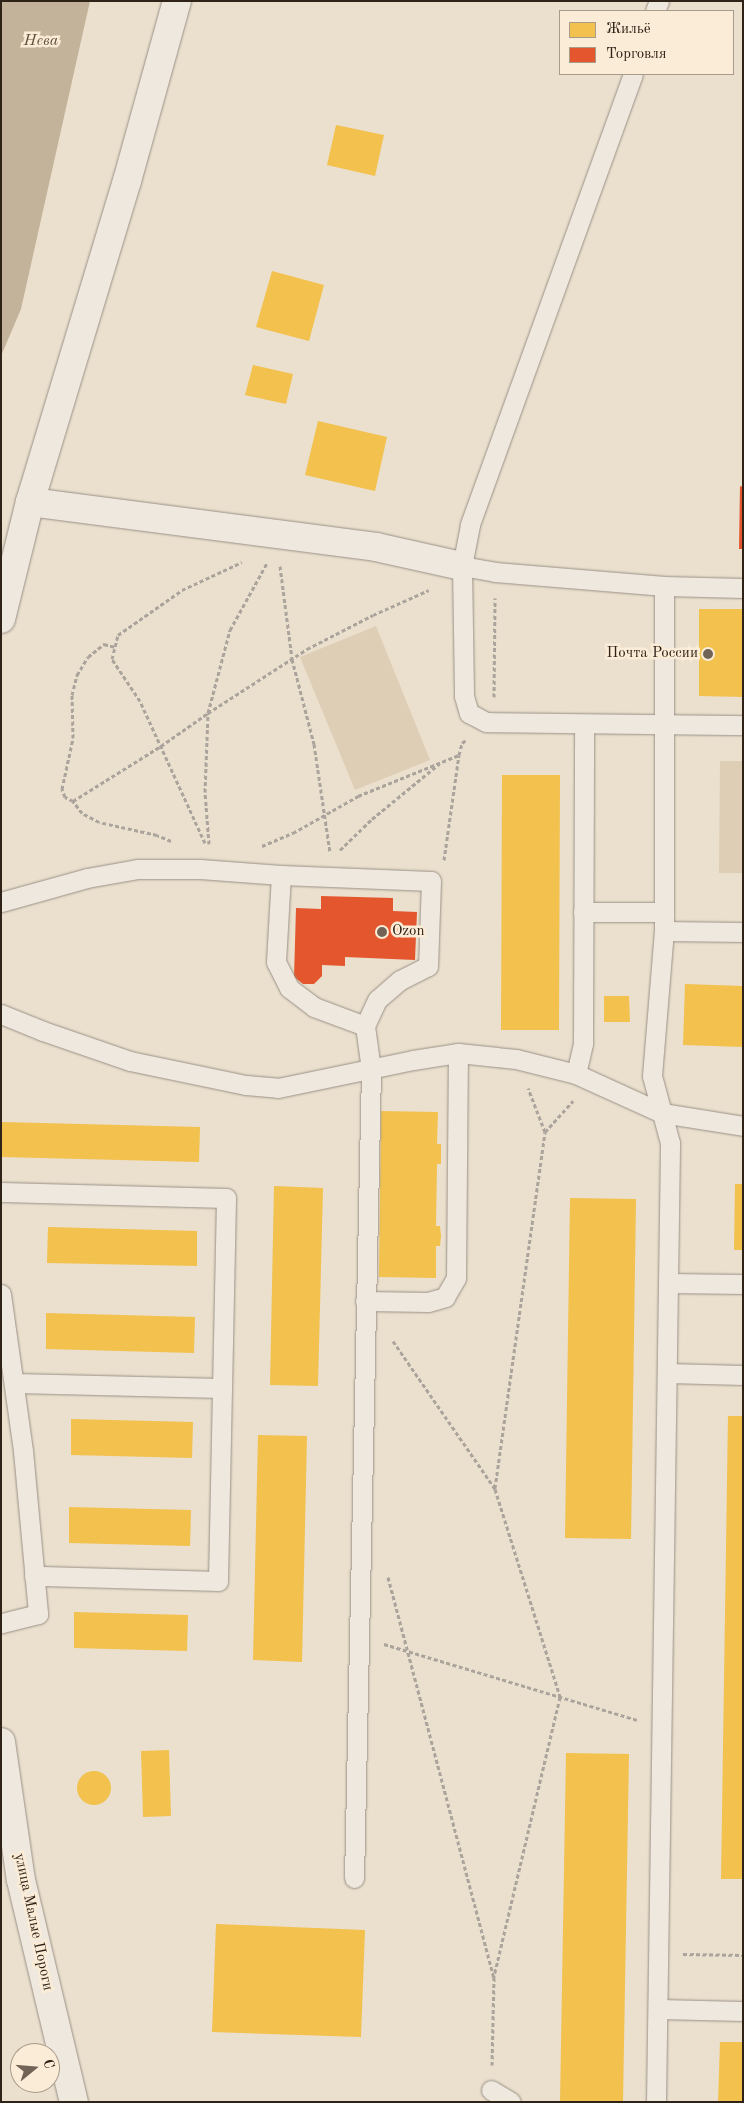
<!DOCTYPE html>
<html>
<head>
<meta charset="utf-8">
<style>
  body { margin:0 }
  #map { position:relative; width:744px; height:2103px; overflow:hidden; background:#ebdfcd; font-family:"Old Standard TT",serif }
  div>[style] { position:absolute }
  .green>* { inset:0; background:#dfceb6 }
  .water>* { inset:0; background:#c4b39b }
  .homes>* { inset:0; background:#f2c14e }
  .round { border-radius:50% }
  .shops>* { inset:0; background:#e4572e }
  .path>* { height:3px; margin-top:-1.5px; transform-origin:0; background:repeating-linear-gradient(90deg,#aaa49c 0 4px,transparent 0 6.5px) }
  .roads { filter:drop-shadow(0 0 1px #999186) drop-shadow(0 0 1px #999186) }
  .service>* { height:19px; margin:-9.5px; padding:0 9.5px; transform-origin:9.5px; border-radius:9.5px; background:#eee8df }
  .minor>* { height:28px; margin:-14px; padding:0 14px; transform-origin:14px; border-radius:14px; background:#eee8df }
  .tertiary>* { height:28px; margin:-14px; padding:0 14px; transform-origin:14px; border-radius:14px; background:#eee8df }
  .dots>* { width:14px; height:14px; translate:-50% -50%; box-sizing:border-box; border:2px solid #faecd6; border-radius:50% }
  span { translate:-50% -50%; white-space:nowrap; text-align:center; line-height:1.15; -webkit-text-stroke:5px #faecd6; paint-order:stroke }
  .poi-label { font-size:15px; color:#2f2216 }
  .right { translate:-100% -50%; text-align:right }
  .left { translate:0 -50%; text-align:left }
  .street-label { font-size:15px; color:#2f2216 }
  .water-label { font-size:16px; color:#5e4e3d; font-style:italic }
  .frame { position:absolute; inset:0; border:2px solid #2f2216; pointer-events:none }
  .legend { position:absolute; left:559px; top:10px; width:175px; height:65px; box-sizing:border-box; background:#faecd6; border:1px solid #a99b89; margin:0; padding:6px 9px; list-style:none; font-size:15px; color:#2f2216 }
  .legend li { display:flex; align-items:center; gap:10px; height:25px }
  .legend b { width:25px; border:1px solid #a99b89 }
  .north { position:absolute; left:10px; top:2043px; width:50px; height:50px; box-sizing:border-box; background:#faecd6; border:1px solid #a99b89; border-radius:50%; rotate:73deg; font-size:14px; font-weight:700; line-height:20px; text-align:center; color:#2f2216 }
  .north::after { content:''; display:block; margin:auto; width:18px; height:22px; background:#716456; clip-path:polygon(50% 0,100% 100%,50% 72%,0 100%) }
</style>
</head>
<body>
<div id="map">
  <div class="green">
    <div style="clip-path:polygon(376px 626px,430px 760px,355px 790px,300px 657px)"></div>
    <div style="clip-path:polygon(720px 761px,743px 761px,743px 873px,719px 873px)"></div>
  </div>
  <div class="water">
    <div style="clip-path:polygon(1px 1px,90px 1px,21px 309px,1px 356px)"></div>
  </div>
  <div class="homes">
    <div style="clip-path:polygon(336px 125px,384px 135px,375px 176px,327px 165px)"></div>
    <div style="clip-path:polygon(272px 271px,324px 285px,309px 341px,256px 327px)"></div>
    <div style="clip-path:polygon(253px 365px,293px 374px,286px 404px,245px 395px)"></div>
    <div style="clip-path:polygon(318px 421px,387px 437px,375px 491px,305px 475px)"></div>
    <div style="clip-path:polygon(699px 609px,743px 609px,743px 697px,699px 696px)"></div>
    <div style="clip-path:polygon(502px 775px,560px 775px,559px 1030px,501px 1030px)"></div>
    <div style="clip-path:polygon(685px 984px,743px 986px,743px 1047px,683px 1045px)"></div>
    <div style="clip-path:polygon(604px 996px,629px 996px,630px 1022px,604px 1022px)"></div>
    <div style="clip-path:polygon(381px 1111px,438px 1112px,437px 1144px,441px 1144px,441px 1164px,437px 1164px,436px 1226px,440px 1226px,441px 1236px,440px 1246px,436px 1246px,436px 1278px,379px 1277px)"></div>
    <div style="clip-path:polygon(1px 1122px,200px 1127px,199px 1162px,1px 1157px)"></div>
    <div style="clip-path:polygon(735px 1184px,743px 1184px,743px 1250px,734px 1250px)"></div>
    <div style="clip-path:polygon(274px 1186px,323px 1188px,318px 1386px,270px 1385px)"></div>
    <div style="clip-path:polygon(570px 1198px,636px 1199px,631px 1539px,565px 1538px)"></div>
    <div style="clip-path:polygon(48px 1227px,197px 1231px,197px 1266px,47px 1263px)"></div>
    <div style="clip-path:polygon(46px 1313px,195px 1317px,194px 1353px,46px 1349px)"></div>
    <div style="clip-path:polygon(728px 1416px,743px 1416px,743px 1879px,721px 1879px)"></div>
    <div style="clip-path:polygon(71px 1419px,193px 1422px,192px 1458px,71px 1455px)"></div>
    <div style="clip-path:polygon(258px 1435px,307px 1436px,302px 1662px,253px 1660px)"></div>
    <div style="clip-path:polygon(69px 1507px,191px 1510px,190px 1546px,69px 1543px)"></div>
    <div style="clip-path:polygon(74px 1612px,188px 1615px,187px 1651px,74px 1648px)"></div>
    <div style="clip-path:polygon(169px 1750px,171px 1816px,143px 1817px,141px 1751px)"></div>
    <div style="clip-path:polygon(566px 1753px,629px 1754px,623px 2102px,560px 2102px)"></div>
    <div class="round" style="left:77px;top:1771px;width:34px;height:34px"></div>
    <div style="clip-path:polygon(216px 1924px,365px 1930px,361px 2037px,212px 2032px)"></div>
    <div style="clip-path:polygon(720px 2042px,743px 2042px,743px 2102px,718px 2102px)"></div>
  </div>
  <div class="shops">
    <div style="clip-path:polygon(740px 486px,743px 487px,743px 549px,739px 549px)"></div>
    <div style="clip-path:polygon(321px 896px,393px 898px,393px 911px,417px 912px,415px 960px,345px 957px,345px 966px,322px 965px,322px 976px,314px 984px,303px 984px,294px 977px,296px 908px,321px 909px)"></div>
  </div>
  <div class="path">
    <div style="left:280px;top:566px;width:94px;rotate:82.6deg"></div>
    <div style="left:292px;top:659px;width:88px;rotate:75.5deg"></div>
    <div style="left:314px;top:744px;width:109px;rotate:81.6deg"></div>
    <div style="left:494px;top:697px;width:99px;rotate:-89.4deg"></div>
    <div style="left:73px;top:801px;width:9px;rotate:-153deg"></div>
    <div style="left:65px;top:797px;width:9px;rotate:-111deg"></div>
    <div style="left:62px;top:789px;width:52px;rotate:-77.8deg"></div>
    <div style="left:73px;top:738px;width:43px;rotate:-91.3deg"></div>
    <div style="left:72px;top:695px;width:21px;rotate:-76deg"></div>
    <div style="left:77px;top:675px;width:21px;rotate:-59deg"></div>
    <div style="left:88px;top:657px;width:21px;rotate:-39deg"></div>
    <div style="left:104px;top:644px;width:11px;rotate:15deg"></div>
    <div style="left:171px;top:841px;width:15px;rotate:-157deg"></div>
    <div style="left:157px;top:835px;width:59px;rotate:-167.4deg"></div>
    <div style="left:99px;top:822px;width:19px;rotate:-152deg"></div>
    <div style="left:82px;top:813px;width:15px;rotate:-127deg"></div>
    <div style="left:73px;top:801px;width:104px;rotate:-32deg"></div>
    <div style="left:161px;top:746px;width:57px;rotate:-35.1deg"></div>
    <div style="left:208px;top:713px;width:118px;rotate:-32.9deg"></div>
    <div style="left:307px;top:649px;width:74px;rotate:-27.3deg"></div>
    <div style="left:373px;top:615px;width:61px;rotate:-24.1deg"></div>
    <div style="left:205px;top:843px;width:156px;rotate:-114.6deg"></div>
    <div style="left:140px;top:701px;width:50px;rotate:-123.7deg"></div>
    <div style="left:112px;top:659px;width:25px;rotate:-76deg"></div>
    <div style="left:118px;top:635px;width:78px;rotate:-35.1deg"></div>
    <div style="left:182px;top:590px;width:66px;rotate:-25deg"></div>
    <div style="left:209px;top:844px;width:52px;rotate:-94.4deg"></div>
    <div style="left:205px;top:792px;width:79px;rotate:-87.8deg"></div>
    <div style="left:208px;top:713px;width:86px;rotate:-75.2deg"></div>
    <div style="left:230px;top:630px;width:77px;rotate:-61.1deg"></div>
    <div style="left:262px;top:846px;width:34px;rotate:-23deg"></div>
    <div style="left:293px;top:833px;width:75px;rotate:-29.6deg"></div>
    <div style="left:358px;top:796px;width:109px;rotate:-22.1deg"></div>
    <div style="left:340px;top:850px;width:45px;rotate:-44.1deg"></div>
    <div style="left:372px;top:819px;width:87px;rotate:-39.4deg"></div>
    <div style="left:444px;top:860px;width:106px;rotate:-81.9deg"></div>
    <div style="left:459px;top:755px;width:12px;rotate:-76deg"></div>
    <div style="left:462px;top:743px;width:5px;rotate:-37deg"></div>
    <div style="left:545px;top:1132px;width:42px;rotate:-47.9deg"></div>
    <div style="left:393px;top:1341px;width:180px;rotate:55.4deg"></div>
    <div style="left:495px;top:1489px;width:218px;rotate:72.6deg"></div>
    <div style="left:560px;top:1697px;width:288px;rotate:103.3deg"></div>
    <div style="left:495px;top:1488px;width:359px;rotate:-82deg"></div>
    <div style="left:545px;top:1132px;width:47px;rotate:-111.1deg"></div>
    <div style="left:388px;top:1577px;width:414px;rotate:75.2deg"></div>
    <div style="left:494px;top:1977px;width:88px;rotate:91.3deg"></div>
    <div style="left:384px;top:1644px;width:264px;rotate:16.7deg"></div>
    <div style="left:683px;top:1954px;width:60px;rotate:1deg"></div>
  </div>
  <div class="roads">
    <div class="service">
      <div style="left:655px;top:11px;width:11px;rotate:-68deg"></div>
      <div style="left:633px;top:74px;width:480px;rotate:109.9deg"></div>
      <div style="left:470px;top:525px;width:42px;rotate:101deg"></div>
      <div style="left:462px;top:566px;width:130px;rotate:89.1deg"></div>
      <div style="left:464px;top:696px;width:18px;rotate:74deg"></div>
      <div style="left:469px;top:713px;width:19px;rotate:28deg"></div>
      <div style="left:486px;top:722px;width:257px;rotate:0.7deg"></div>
      <div style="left:462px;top:566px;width:34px;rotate:10deg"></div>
      <div style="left:495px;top:572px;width:170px;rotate:4.7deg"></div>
      <div style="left:664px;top:586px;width:79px;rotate:1.5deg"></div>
      <div style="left:281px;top:875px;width:87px;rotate:93.3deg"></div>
      <div style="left:276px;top:962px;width:29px;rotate:63deg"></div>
      <div style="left:289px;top:988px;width:31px;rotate:37deg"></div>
      <div style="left:314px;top:1007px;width:54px;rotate:20.4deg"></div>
      <div style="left:1px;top:902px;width:89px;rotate:-15.6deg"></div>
      <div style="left:87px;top:878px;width:52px;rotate:-10deg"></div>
      <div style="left:138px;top:869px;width:62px"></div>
      <div style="left:200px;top:869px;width:81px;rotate:4.2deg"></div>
      <div style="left:281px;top:875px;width:150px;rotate:2.3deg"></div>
      <div style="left:431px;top:881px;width:85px;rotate:92deg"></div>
      <div style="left:428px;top:966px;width:31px;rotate:153deg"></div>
      <div style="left:400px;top:980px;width:30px;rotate:139deg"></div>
      <div style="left:377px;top:1000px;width:29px;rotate:115deg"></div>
      <div style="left:365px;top:1026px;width:43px;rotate:82.1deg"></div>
      <div style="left:371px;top:1069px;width:809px;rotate:91.2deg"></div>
      <div style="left:583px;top:912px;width:81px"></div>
      <div style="left:664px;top:931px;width:79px;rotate:0.7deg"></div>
      <div style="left:1px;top:1014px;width:45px;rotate:22deg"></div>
      <div style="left:43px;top:1031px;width:92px;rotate:19deg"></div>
      <div style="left:130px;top:1061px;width:118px;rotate:11.7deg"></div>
      <div style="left:246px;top:1085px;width:32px;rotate:5deg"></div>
      <div style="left:278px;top:1088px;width:138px;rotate:-11.7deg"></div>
      <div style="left:413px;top:1060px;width:46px;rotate:-8.8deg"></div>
      <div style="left:458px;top:1053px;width:58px;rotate:5.9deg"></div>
      <div style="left:516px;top:1059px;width:62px;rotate:14deg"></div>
      <div style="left:576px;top:1074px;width:94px;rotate:24.4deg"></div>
      <div style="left:662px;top:1113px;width:82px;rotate:9.1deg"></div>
      <div style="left:576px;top:1074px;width:32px;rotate:-77deg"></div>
      <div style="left:583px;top:1043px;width:319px;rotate:-89.8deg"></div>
      <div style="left:1px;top:1192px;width:225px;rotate:1.5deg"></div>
      <div style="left:226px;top:1198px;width:383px;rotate:91.2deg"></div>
      <div style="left:218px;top:1581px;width:184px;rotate:-178.4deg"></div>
      <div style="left:668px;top:1283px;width:75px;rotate:0.8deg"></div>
      <div style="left:1px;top:1294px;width:159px;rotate:82deg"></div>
      <div style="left:23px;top:1451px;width:164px;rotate:84.7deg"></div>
      <div style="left:38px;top:1614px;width:38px;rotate:166deg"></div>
      <div style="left:365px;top:1301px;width:63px;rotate:0.9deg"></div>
      <div style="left:428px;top:1302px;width:18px;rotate:-16deg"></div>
      <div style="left:445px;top:1297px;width:22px;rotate:-60deg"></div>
      <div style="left:456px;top:1278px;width:225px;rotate:-89.5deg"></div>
      <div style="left:667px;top:1373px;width:76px;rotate:1.5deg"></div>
      <div style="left:14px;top:1383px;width:208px;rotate:1.4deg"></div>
      <div style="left:658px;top:2009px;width:85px;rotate:1.3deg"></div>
      <div style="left:491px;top:2090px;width:23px;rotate:31deg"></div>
      <div style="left:656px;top:2102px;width:959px;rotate:-89.16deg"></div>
      <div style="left:670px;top:1143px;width:69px;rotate:-105deg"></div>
      <div style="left:652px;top:1076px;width:145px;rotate:-85.3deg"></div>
      <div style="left:664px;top:931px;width:345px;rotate:-90deg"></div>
    </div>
    <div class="minor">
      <div style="left:30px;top:502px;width:349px;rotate:7.4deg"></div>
      <div style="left:376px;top:547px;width:88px;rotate:12.5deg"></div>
      <div style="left:1px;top:1742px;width:139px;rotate:81.8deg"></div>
      <div style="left:21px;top:1880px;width:228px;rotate:76.6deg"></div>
    </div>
    <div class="tertiary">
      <div style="left:1px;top:619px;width:121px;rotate:-76.1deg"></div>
      <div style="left:30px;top:502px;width:335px;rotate:-73.2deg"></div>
      <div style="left:127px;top:181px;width:187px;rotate:-74.5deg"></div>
    </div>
  </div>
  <div class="dots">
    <div style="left:708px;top:654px;background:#716456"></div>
    <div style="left:382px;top:932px;background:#716456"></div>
  </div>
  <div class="poi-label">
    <span class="right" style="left:698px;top:654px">Почта России</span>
    <span class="left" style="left:392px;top:932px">Ozon</span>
  </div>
  <div class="street-label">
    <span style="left:33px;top:1922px;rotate:78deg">улица Малые Пороги</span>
  </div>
  <div class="water-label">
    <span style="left:41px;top:41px">Нева</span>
  </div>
  <div class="frame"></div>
  <ul class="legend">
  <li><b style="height:14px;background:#f2c14e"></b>Жильё</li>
  <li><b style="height:14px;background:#e4572e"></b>Торговля</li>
  </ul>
  <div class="north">С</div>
</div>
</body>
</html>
